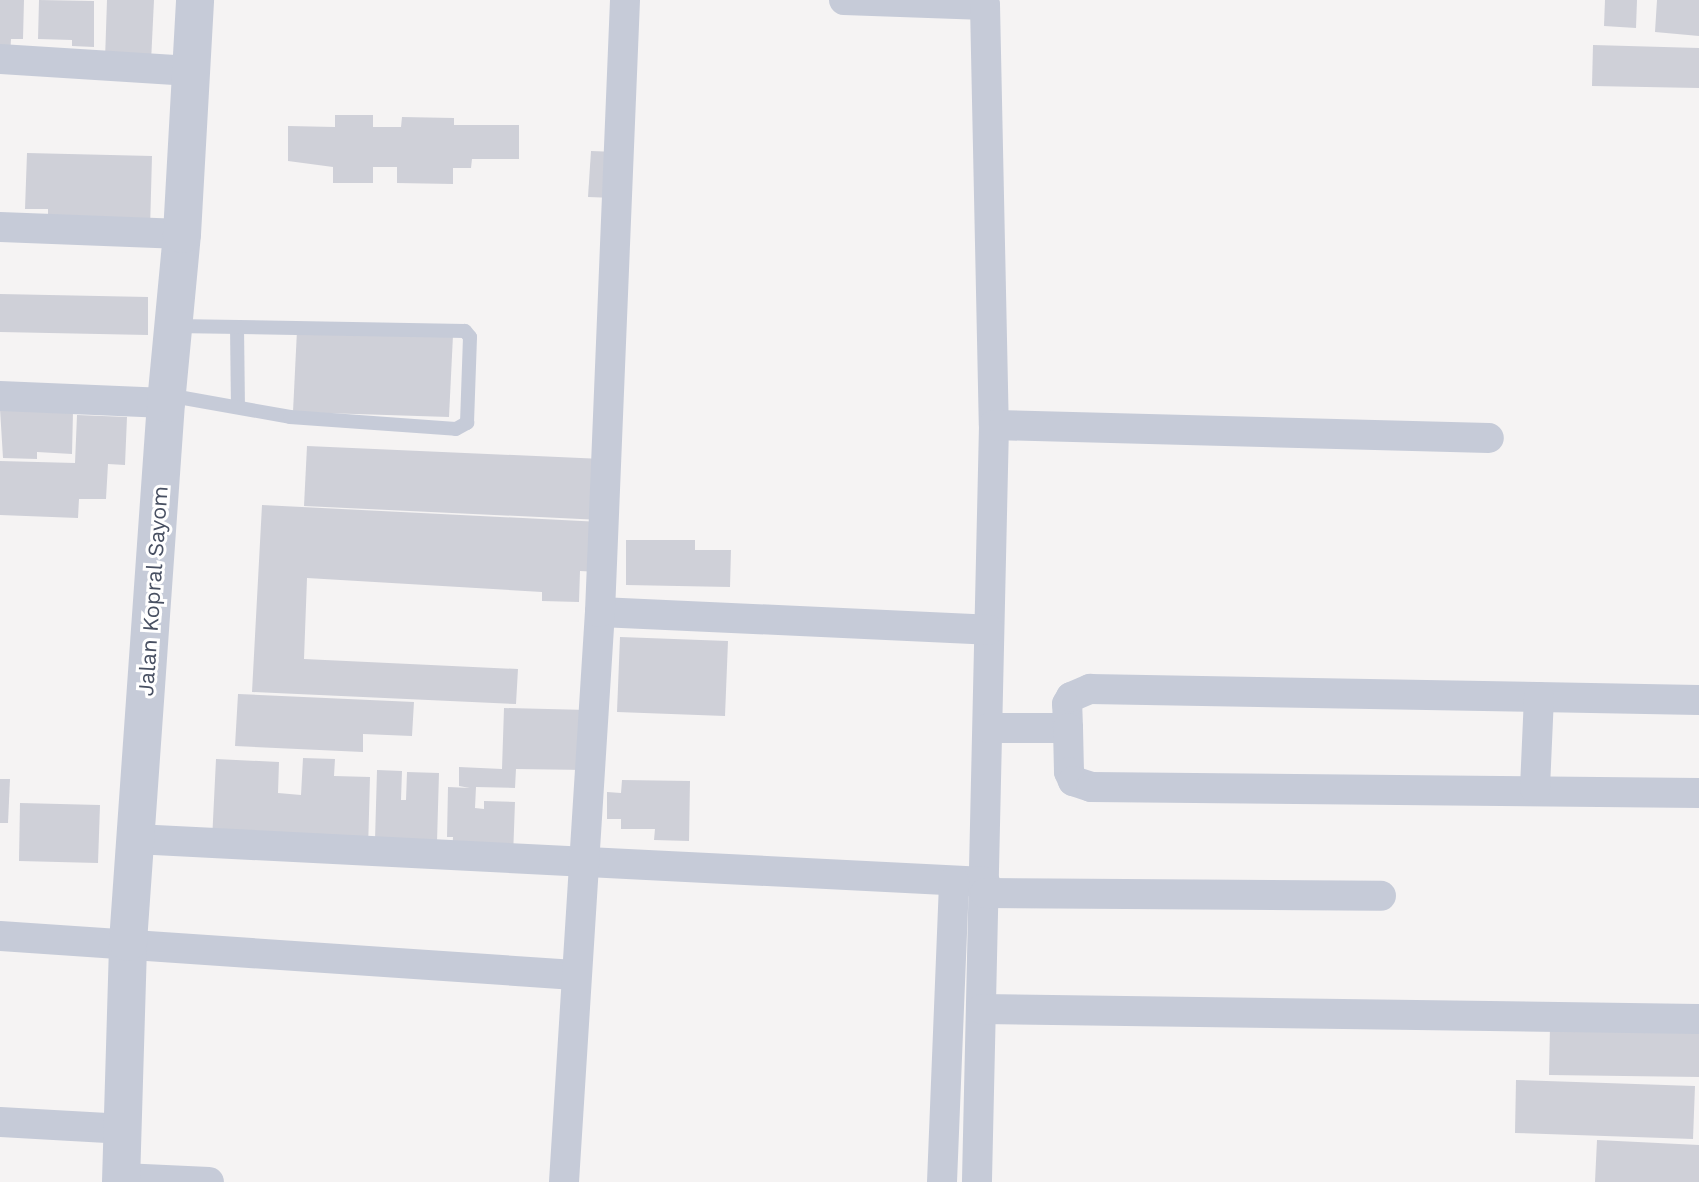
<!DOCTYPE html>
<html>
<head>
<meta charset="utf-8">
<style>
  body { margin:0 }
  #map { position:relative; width:1699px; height:1182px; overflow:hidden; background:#f5f3f3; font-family:"Work Sans",sans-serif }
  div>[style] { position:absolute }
  .building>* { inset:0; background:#cfd0d8 }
  .service>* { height:14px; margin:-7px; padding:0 7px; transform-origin:7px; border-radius:7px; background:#c6cbd8 }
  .minor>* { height:30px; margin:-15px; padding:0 15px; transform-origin:15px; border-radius:15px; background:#c6cbd8 }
  .tertiary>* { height:38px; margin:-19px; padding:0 19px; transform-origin:19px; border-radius:19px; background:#c6cbd8 }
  span { translate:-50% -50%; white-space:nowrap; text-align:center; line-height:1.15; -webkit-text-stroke:6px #fff; paint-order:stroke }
  .street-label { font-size:22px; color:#485062 }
</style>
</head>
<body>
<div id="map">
  <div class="building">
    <div style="clip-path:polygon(0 0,24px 0,23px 39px,11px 39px,10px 56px,0 56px)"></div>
    <div style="clip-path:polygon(39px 0,94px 1px,94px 47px,72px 46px,72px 40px,38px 39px)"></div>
    <div style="clip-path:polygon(107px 0,154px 0,151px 62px,105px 60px)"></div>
    <div style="clip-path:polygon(1605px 0,1637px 0,1636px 28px,1604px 26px)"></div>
    <div style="clip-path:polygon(1657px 0,1699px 0,1699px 36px,1655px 32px)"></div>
    <div style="clip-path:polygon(1593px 45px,1699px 48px,1699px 88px,1592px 86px)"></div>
    <div style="clip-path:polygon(335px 115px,373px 115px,373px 127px,401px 127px,402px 117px,454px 118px,454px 125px,519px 125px,519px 159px,472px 159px,471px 168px,453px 168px,453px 184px,397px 183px,397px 167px,373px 167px,373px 183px,333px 183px,333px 167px,288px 161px,288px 126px,335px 127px)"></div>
    <div style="clip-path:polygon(591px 151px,617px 152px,615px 198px,588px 197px)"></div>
    <div style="clip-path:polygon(27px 153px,152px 156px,150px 230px,48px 219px,48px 209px,25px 209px)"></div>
    <div style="clip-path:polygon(0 294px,148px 297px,148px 335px,0 332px)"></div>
    <div style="clip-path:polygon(297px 330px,453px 335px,449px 417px,293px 412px)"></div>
    <div style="clip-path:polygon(0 409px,73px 412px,72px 454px,37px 452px,37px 459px,3px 458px)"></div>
    <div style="clip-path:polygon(77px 415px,127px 417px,125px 465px,108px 464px,106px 499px,79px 499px,78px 518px,0 515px,0 461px,75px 463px)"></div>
    <div style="clip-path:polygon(307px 446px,603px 459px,601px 520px,304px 506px)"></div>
    <div style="clip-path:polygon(262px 505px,601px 522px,600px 572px,580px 571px,579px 602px,542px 601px,542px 592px,307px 578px,304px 659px,518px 669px,516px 704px,252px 692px)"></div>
    <div style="clip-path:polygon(626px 540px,695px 540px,695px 550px,731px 550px,730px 587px,626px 585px)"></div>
    <div style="clip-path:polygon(620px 637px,728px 641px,725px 716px,617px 712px)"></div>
    <div style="clip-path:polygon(238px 694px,414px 702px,412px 736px,363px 734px,363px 752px,235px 746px)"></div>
    <div style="clip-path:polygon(504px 708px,588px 710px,587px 770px,516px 769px,515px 788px,476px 787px,475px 808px,484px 809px,484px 801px,515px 802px,513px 857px,452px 855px,453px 837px,447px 837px,448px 787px,470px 788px,459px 786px,459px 767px,502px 769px)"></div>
    <div style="clip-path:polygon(303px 758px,335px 759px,334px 776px,370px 777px,368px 850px,212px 841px,216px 759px,279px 762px,278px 793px,301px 795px)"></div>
    <div style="clip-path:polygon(377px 770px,402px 771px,401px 800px,406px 800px,407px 772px,439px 773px,437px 842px,375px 840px)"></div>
    <div style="clip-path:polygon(0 779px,10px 779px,8px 823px,0 823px)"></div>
    <div style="clip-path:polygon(622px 780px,690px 781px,689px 841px,654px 840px,655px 829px,621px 829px,621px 819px,607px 819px,607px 792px,621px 793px)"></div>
    <div style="clip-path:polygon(20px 803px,100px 805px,98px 863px,19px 861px)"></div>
    <div style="clip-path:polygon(1550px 1027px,1699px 1029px,1699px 1077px,1549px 1075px)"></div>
    <div style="clip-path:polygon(1516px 1080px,1695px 1086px,1693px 1139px,1515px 1133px)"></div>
    <div style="clip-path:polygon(1597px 1140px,1699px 1145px,1699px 1182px,1595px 1182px)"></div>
  </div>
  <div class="service">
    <div style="left:237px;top:327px;width:80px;rotate:89.3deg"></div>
    <div style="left:167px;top:395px;width:125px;rotate:10.1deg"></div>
    <div style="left:290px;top:417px;width:166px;rotate:4.1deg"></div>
    <div style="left:456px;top:429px;width:13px;rotate:-29deg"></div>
    <div style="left:467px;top:423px;width:86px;rotate:-88deg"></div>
    <div style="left:470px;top:337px;width:8px;rotate:-130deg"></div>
    <div style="left:465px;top:331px;width:291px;rotate:-179deg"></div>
  </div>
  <div class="minor">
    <div style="left:844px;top:0;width:141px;rotate:2deg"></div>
    <div style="left:985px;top:5px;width:420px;rotate:88.8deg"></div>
    <div style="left:994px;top:425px;width:757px;rotate:91.29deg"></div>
    <div style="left:0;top:59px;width:191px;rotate:3.6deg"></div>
    <div style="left:0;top:227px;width:182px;rotate:2.2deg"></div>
    <div style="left:0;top:396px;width:166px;rotate:2.4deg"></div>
    <div style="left:994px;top:425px;width:495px;rotate:1.5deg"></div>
    <div style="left:600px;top:612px;width:389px;rotate:2.6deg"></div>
    <div style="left:989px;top:728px;width:79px"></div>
    <div style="left:1068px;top:728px;width:24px;rotate:-92deg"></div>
    <div style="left:1067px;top:704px;width:8px;rotate:-60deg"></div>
    <div style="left:1071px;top:697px;width:21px;rotate:-23deg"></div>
    <div style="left:1090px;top:689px;width:609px;rotate:1.03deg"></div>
    <div style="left:1068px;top:728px;width:44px;rotate:88.7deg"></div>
    <div style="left:1069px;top:772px;width:10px;rotate:66deg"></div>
    <div style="left:1073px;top:781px;width:19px;rotate:18deg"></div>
    <div style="left:1091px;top:787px;width:608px;rotate:0.57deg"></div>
    <div style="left:1535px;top:788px;width:91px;rotate:-87.5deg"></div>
    <div style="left:135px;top:839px;width:851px;rotate:2.9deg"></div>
    <div style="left:985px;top:893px;width:396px;rotate:0.4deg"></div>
    <div style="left:0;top:936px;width:576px;rotate:3.88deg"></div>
    <div style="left:982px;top:1009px;width:717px;rotate:0.8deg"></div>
    <div style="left:0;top:1122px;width:125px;rotate:3.2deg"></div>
    <div style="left:122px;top:1178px;width:87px;rotate:2.6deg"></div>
    <div style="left:564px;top:1182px;width:571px;rotate:-86.39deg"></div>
    <div style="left:600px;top:612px;width:613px;rotate:-87.66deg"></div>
    <div style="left:942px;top:1182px;width:301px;rotate:-87.7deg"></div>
  </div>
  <div class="tertiary">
    <div style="left:121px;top:1182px;width:240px;rotate:-88.3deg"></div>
    <div style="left:128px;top:942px;width:540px;rotate:-85.97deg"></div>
    <div style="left:166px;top:403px;width:170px;rotate:-84.6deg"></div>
    <div style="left:182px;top:234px;width:234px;rotate:-86.8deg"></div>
  </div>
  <div class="street-label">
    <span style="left:153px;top:591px;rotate:-86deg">Jalan Kopral Sayom</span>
  </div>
</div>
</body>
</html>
